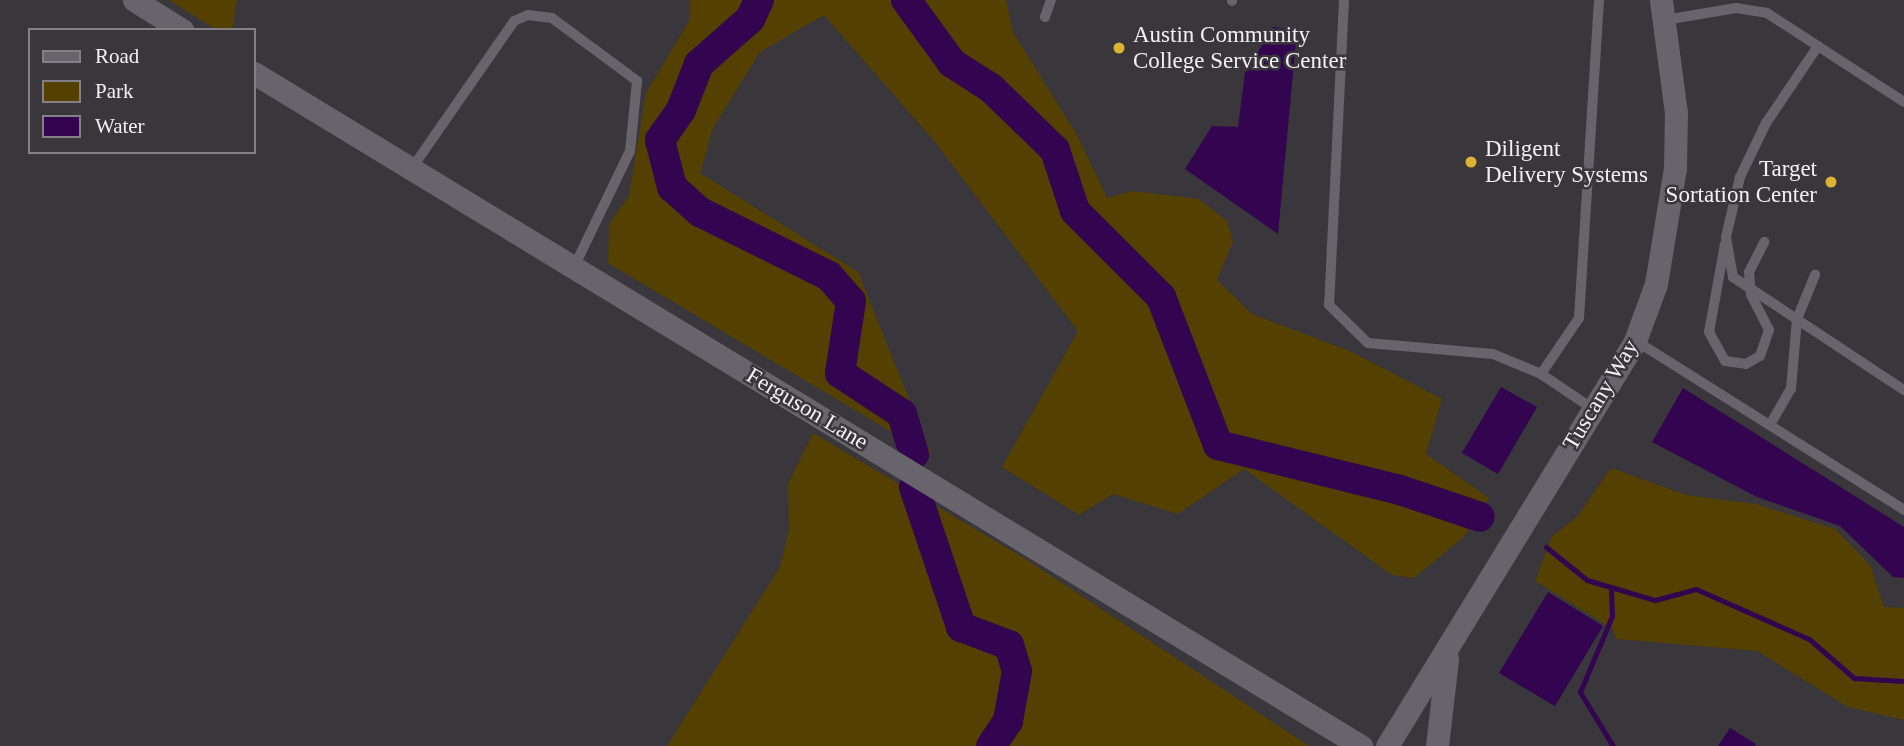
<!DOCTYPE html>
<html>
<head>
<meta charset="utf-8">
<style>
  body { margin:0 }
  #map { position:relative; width:1904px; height:746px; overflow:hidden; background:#39363c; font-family:"Times New Roman",serif }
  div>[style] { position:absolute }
  .green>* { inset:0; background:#544000 }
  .water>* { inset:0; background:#33044f }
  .stream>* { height:5px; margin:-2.5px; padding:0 2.5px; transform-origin:2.5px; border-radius:2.5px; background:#33044f }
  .river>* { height:30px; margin:-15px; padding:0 15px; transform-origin:15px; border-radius:15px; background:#33044f }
  .service>* { height:10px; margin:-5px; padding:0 5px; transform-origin:5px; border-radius:5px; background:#67646b }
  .tertiary>* { height:23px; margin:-11.5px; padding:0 11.5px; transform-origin:11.5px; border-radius:11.5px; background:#67646b }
  .dots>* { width:19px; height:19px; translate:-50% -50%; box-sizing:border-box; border:4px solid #39363c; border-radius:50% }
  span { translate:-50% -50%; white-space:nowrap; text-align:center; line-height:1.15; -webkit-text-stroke:5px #39363c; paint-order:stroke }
  .poi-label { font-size:23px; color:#f2f0f5 }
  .left { translate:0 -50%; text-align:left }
  .right { translate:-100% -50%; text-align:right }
  .street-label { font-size:23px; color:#f2f0f5 }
  .legend { position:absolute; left:28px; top:28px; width:228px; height:126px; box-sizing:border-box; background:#39363c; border:2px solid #838086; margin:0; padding:9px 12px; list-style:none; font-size:21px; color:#f2f0f5 }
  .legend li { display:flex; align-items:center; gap:14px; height:35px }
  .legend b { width:35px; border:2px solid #838086 }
</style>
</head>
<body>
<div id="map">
  <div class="green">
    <div style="clip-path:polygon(169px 0,237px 0,232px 30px,217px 30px)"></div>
    <div style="clip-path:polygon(690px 0,1006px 0,1013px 32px,1077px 135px,1107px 198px,1132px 191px,1199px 199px,1227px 221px,1233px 241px,1217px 280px,1252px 314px,1352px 352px,1442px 399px,1426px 454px,1489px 498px,1464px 537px,1414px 578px,1392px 575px,1244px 469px,1178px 514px,1113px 494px,1079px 515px,1002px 467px,1078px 331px,935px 142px,824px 15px,760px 52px,713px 128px,700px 173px,858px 272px,932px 456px,608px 263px,609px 224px,629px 196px,646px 93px,689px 21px)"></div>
    <div style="clip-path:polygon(813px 433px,1024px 558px,1309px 746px,667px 746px,780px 567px,789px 529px,788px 484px)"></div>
    <div style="clip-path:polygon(1611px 468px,1686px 495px,1756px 504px,1835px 529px,1870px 565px,1884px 607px,1904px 608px,1904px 720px,1848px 707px,1757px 651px,1616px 639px,1613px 629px,1535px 581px,1552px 536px,1577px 517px)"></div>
  </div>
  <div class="water">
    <div style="clip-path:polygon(1273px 27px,1297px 30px,1278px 234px,1185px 169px,1212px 126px,1238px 127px,1245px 73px)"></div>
    <div style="clip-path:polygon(1501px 387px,1537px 407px,1498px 474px,1462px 453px)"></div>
    <div style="clip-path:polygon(1683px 388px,1904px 527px,1904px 578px,1893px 577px,1840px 526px,1757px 497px,1652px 442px)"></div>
    <div style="clip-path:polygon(1548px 592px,1603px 626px,1555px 706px,1499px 673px)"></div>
    <div style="clip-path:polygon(1730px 728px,1756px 744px,1755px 746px,1718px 746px)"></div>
  </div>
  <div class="stream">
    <div style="left:1546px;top:547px;width:53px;rotate:38.8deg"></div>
    <div style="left:1587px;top:580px;width:71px;rotate:16.4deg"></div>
    <div style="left:1655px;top:600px;width:42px;rotate:-15deg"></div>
    <div style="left:1696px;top:589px;width:124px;rotate:23.9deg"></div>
    <div style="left:1809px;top:639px;width:60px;rotate:40.9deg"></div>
    <div style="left:1854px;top:678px;width:50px;rotate:3.4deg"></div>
    <div style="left:1611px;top:587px;width:29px;rotate:88deg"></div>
    <div style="left:1612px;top:616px;width:82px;rotate:112.8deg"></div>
    <div style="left:1580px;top:692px;width:63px;rotate:58.6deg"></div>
  </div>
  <div class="river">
    <div style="left:759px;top:0;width:21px;rotate:115deg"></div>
    <div style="left:750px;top:19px;width:68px;rotate:138.6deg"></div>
    <div style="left:699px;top:64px;width:49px;rotate:111.4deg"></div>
    <div style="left:681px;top:110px;width:37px;rotate:125deg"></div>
    <div style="left:660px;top:140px;width:49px;rotate:75.7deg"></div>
    <div style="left:672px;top:187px;width:38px;rotate:42deg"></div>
    <div style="left:700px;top:212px;width:144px;rotate:26.4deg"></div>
    <div style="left:829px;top:276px;width:33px;rotate:49deg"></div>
    <div style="left:851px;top:301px;width:73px;rotate:98.7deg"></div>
    <div style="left:840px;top:373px;width:74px;rotate:33.5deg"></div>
    <div style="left:902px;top:414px;width:42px;rotate:73.3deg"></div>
    <div style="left:906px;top:0;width:78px;rotate:53.9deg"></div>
    <div style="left:952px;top:63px;width:46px;rotate:32.7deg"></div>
    <div style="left:991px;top:88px;width:89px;rotate:44.1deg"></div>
    <div style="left:1055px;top:150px;width:64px;rotate:71.8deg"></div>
    <div style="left:1075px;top:211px;width:122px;rotate:45deg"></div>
    <div style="left:1161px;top:297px;width:159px;rotate:68.9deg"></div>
    <div style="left:1218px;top:445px;width:187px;rotate:13.9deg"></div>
    <div style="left:1400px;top:490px;width:84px;rotate:18.6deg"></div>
    <div style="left:914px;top:487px;width:148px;rotate:71.4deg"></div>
    <div style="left:961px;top:627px;width:51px;rotate:20.6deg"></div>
    <div style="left:1009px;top:645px;width:27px;rotate:73deg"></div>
    <div style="left:1017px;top:671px;width:51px;rotate:100.2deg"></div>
    <div style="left:1008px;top:721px;width:30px;rotate:124deg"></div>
  </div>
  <div class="service">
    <div style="left:1344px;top:0;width:305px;rotate:92.8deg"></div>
    <div style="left:1329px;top:305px;width:54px;rotate:44.3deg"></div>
    <div style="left:1368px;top:343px;width:125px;rotate:5deg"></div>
    <div style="left:1493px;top:354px;width:52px;rotate:22.6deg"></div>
    <div style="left:1541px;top:374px;width:63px;rotate:33.9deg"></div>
    <div style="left:1232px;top:1px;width:1px;rotate:-90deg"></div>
    <div style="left:1045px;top:17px;width:18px;rotate:-71deg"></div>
    <div style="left:1665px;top:20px;width:72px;rotate:-9.6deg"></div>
    <div style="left:1736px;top:8px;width:31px;rotate:9deg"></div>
    <div style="left:1767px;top:13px;width:163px;rotate:33deg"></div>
    <div style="left:1818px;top:46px;width:93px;rotate:124deg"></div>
    <div style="left:1766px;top:123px;width:60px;rotate:115.7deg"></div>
    <div style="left:1740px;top:177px;width:62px;rotate:103.1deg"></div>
    <div style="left:1726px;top:237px;width:41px;rotate:80.1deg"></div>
    <div style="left:1733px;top:277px;width:205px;rotate:33.5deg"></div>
    <div style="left:412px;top:168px;width:179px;rotate:-55.2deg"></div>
    <div style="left:514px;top:21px;width:15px;rotate:-23deg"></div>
    <div style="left:528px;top:15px;width:24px;rotate:7deg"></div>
    <div style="left:552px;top:18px;width:106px;rotate:36.5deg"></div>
    <div style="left:637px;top:81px;width:70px;rotate:95.7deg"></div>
    <div style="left:630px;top:151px;width:129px;rotate:115.8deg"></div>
    <div style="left:1725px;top:244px;width:89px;rotate:100.3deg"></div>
    <div style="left:1709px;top:332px;width:33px;rotate:61deg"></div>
    <div style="left:1725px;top:361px;width:21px;rotate:8deg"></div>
    <div style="left:1746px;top:364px;width:16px;rotate:-30deg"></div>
    <div style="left:1760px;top:356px;width:28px;rotate:-71deg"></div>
    <div style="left:1769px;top:330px;width:39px;rotate:-117deg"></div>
    <div style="left:1751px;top:295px;width:23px;rotate:-95deg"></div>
    <div style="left:1749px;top:272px;width:34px;rotate:-63deg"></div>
    <div style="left:1636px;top:341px;width:317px;rotate:32.2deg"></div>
    <div style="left:1541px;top:374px;width:68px;rotate:-55.8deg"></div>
    <div style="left:1579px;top:318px;width:319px;rotate:-86.4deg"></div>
    <div style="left:1771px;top:423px;width:39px;rotate:-60deg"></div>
    <div style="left:1791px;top:389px;width:70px;rotate:-85.1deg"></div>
    <div style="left:1797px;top:319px;width:48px;rotate:-67.8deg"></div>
  </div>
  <div class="tertiary">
    <div style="left:134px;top:0;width:57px;rotate:32deg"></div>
    <div style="left:254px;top:73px;width:1296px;rotate:31.3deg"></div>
    <div style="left:1387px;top:746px;width:475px;rotate:-58.5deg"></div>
    <div style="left:1635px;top:341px;width:61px;rotate:-69.8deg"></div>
    <div style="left:1656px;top:284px;width:118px;rotate:-80.7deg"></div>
    <div style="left:1675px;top:168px;width:55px;rotate:-89deg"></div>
    <div style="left:1676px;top:113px;width:114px;rotate:-97.6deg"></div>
    <div style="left:1437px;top:746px;width:88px;rotate:-83.4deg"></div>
  </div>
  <div class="dots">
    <div style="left:1119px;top:48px;background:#dbb233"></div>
    <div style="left:1471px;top:162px;background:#dbb233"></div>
    <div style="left:1831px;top:182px;background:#dbb233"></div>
  </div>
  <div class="poi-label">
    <span class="left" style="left:1133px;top:48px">Austin Community<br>College Service Center</span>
    <span class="left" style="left:1485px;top:162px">Diligent<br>Delivery Systems</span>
    <span class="right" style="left:1817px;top:182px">Target<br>Sortation Center</span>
  </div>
  <div class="street-label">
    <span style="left:1601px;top:395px;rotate:-59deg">Tuscany Way</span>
    <span style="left:807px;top:409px;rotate:31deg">Ferguson Lane</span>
  </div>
  <ul class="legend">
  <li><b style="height:9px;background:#67646b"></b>Road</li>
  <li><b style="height:19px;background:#544000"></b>Park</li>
  <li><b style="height:19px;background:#33044f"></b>Water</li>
  </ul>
</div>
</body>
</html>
